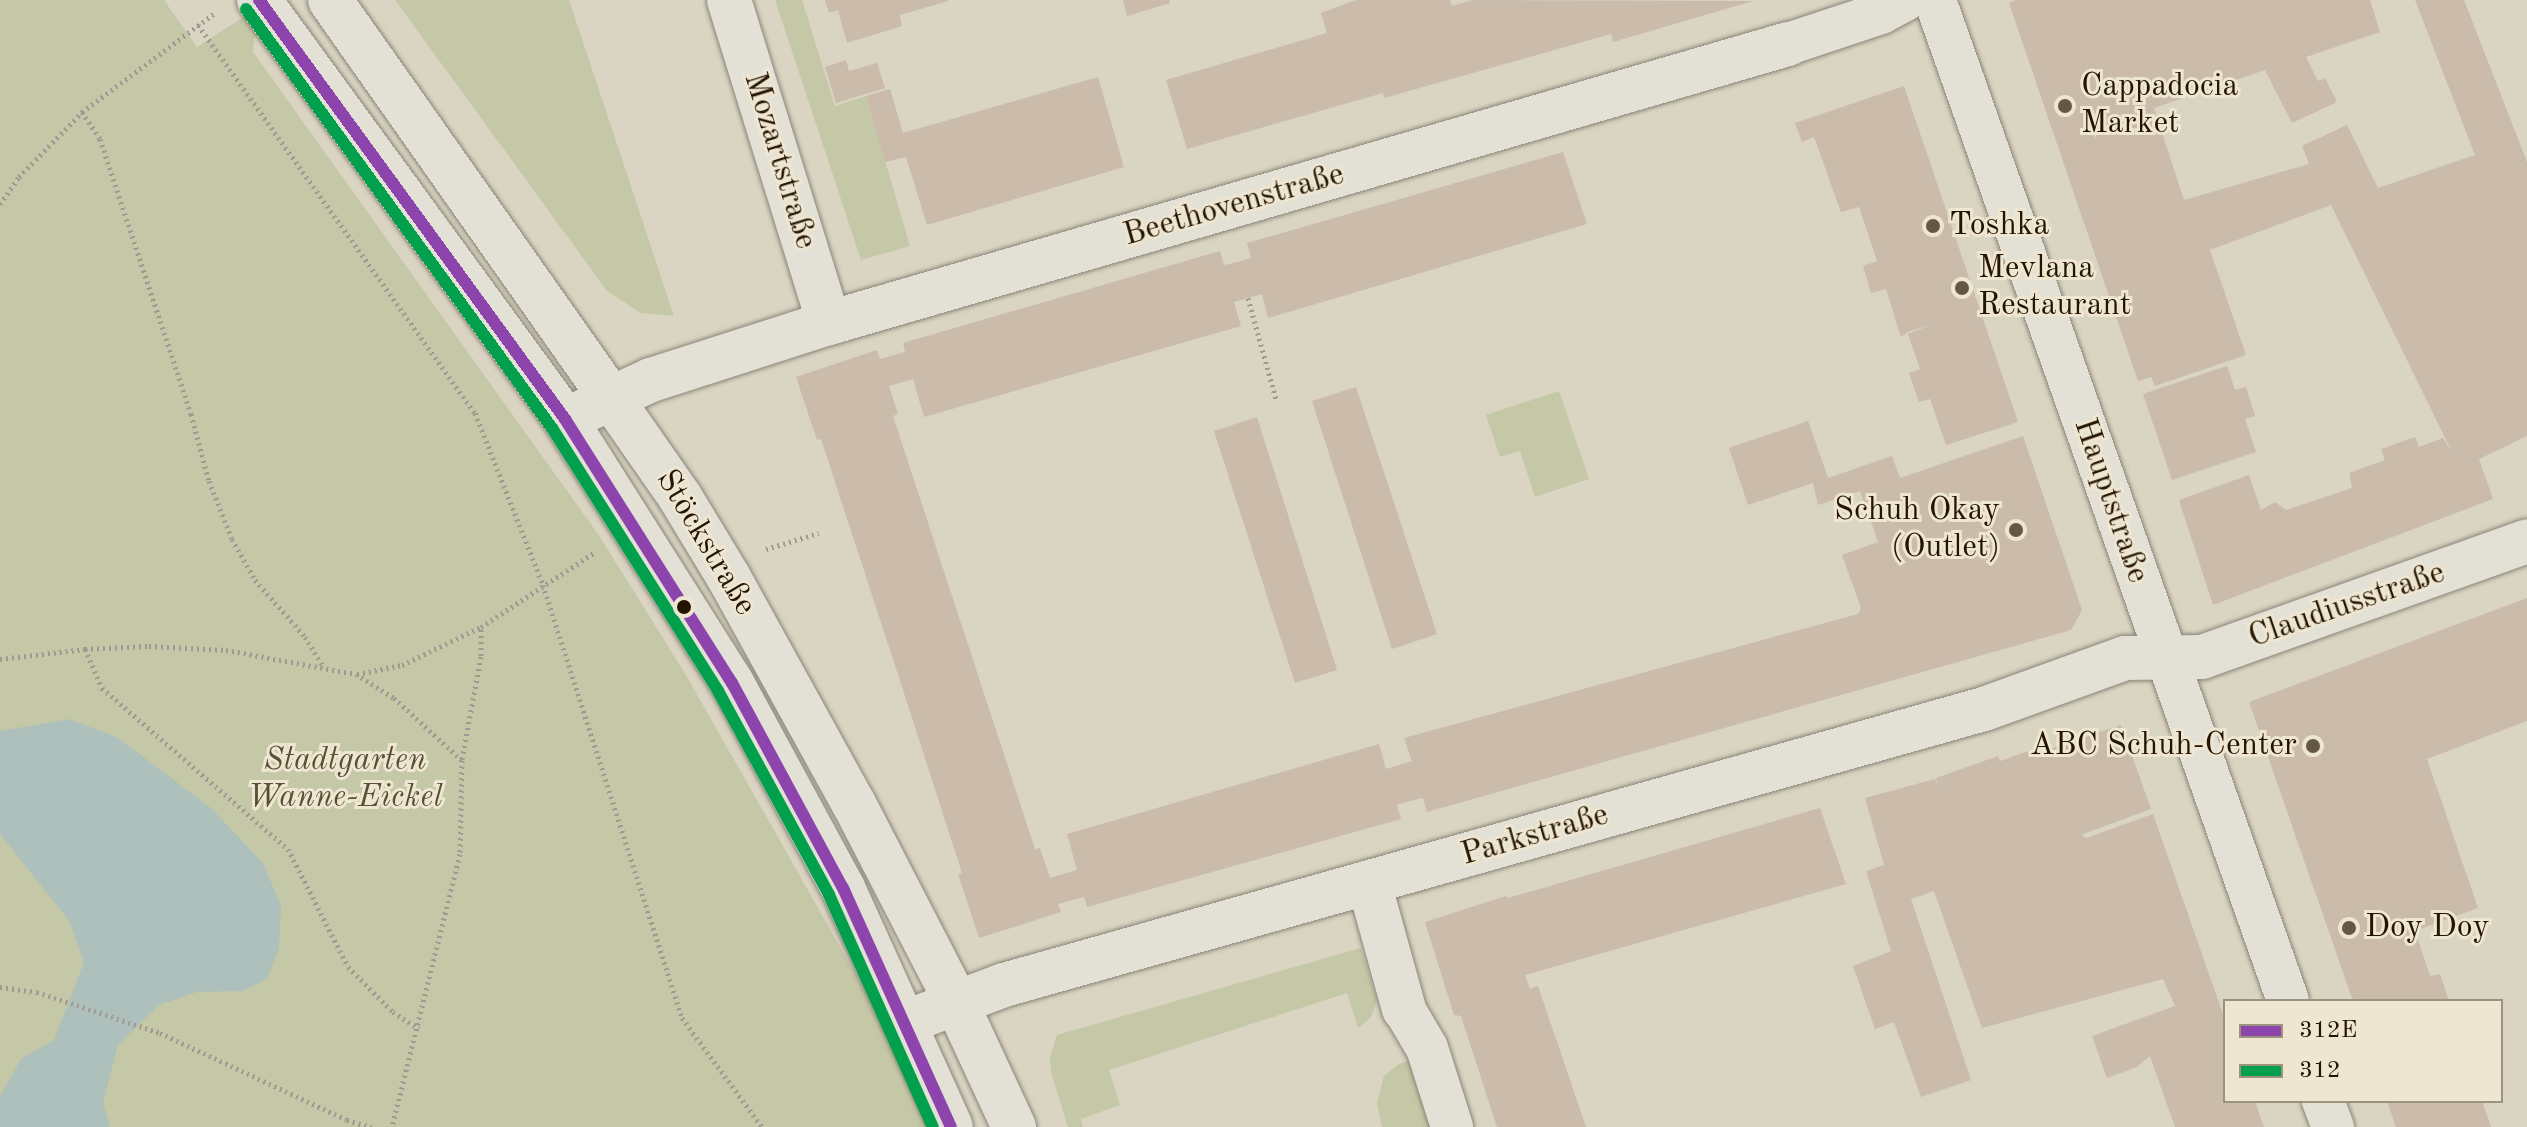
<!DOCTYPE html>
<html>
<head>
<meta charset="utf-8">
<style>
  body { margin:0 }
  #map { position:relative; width:2527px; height:1127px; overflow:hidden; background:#dad4c2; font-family:"Old Standard TT",serif }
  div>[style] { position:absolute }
  .green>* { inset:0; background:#c5c8a6 }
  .water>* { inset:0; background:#aec0bc }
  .building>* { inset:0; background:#cabbab }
  .path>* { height:5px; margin-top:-2.5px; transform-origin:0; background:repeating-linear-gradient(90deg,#9e9991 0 2px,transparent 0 6px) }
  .roads { filter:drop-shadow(0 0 2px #8a8478) drop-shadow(0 0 2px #8a8478) }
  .pedestrian>* { height:42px; margin:-21px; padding:0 21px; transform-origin:21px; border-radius:21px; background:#e3e0d6 }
  .minor>* { height:44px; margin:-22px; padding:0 22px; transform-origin:22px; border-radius:22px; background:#e3e0d6 }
  .bus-1>* { height:12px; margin:-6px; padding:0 6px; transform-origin:6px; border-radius:6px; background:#8e44ad }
  .bus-2>* { height:12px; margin:-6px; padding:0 6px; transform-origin:6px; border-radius:6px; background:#029f4d }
  .dots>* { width:22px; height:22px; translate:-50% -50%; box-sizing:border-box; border:4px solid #eee6d1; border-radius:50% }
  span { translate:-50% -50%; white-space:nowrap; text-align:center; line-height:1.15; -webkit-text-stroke:6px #eee6d1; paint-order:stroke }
  .poi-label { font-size:32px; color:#241402 }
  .left { translate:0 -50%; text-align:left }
  .right { translate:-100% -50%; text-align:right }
  .street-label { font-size:32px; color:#241402 }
  .park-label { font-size:32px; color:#565034; font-style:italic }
  .legend { position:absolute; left:2223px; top:999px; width:280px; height:104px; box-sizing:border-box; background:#eee6d1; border:2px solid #9d927e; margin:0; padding:10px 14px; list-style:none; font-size:24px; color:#241402 }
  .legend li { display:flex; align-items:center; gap:16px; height:40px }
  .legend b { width:40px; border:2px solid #9d927e }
</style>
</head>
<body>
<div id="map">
  <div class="green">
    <div style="clip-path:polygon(0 0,164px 0,197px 47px,247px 15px,259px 32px,254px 39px,253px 52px,598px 534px,686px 675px,873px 1005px,934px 1127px,0 1127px)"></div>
    <div style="clip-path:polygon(395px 0,569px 0,674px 316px,641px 313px,607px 291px)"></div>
    <div style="clip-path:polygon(775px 0,802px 0,835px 106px,866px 96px,910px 246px,861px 260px)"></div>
    <div style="clip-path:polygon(1559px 391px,1589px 479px,1535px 497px,1520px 451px,1500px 457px,1486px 415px)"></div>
    <div style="clip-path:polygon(1361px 948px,1377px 1001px,1371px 1017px,1361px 1026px,1358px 1028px,1347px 993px,1109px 1070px,1120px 1105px,1081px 1119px,1083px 1127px,1068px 1127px,1051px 1072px,1050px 1057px,1057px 1035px)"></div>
    <div style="clip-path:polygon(1417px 1059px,1439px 1127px,1382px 1127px,1377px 1103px,1384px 1076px,1399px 1064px)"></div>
  </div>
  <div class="water">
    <div style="clip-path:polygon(69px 719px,117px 737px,211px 808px,263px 863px,281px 905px,279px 948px,267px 979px,243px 991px,197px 992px,159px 1005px,118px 1045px,103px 1103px,110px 1127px,0 1127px,0 1096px,21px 1059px,54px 1040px,84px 962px,69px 921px,0 834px,0 731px)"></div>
  </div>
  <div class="building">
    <div style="clip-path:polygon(825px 0,948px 0,948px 1px,900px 15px,902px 26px,847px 43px,838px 10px,829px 13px)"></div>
    <div style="clip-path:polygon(1123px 0,1169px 0,1170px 3px,1127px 16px)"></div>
    <div style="clip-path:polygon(1356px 0,1450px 0,1452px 6px,1473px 0,1753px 1px,1613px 42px,1611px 34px,1384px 98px,1383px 93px,1187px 149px,1166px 80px,1327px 33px,1321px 13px)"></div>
    <div style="clip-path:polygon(2016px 0,2370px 0,2380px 32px,2306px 57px,2318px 81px,2325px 78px,2337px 102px,2292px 123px,2265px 70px,2154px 108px,2184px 200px,2309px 164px,2302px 146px,2347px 125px,2378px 188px,2475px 155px,2415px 0,2464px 0,2527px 162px,2527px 436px,2479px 459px,2493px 499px,2213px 605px,2179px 500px,2249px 475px,2261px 510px,2275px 502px,2286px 510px,2352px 488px,2349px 473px,2385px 460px,2381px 449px,2415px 437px,2419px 447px,2443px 438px,2452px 452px,2331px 205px,2210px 250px,2246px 355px,2155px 386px,2151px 377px,2138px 381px,2009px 3px)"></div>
    <div style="clip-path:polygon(846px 60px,849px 71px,877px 63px,885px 88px,836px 103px,825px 67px)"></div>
    <div style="clip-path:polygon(1098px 77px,1124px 167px,927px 225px,906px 157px,885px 162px,866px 96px,890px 89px,903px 133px)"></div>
    <div style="clip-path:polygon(1904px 86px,2018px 422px,1946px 445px,1930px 399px,1919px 402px,1909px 373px,1920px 369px,1908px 334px,1933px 324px,1908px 332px,1901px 337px,1886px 289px,1871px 293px,1863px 266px,1877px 261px,1859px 207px,1841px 212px,1814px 137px,1802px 142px,1795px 123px)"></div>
    <div style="clip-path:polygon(1563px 152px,1587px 224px,1268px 318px,1262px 294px,1234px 302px,1241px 326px,924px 417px,913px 379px,889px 386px,898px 414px,893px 416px,1035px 849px,1040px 848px,1050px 878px,1077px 870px,1067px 834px,1379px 744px,1386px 769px,1412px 761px,1404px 738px,1858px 614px,1861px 608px,1842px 555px,1878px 542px,1860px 491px,1818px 505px,1813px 483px,1748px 505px,1729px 448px,1808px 421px,1828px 478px,1892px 456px,1900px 478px,2023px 436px,2082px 610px,2071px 630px,1427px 812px,1423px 798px,1410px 801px,1397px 805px,1401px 819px,1087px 907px,1084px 897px,1058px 904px,1061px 912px,979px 938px,958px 874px,962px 873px,905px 696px,821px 439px,817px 440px,796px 377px,877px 350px,880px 359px,905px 352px,903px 343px,1220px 251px,1224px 265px,1238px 262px,1251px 258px,1247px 243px)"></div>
    <div style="clip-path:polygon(2227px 366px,2235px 390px,2246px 387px,2255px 416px,2245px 419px,2256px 452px,2172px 480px,2143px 394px)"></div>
    <div style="clip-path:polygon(1356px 387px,1437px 634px,1392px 649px,1312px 401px)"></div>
    <div style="clip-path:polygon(1257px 417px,1337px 670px,1295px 683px,1214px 431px)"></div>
    <div style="clip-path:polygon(2527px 598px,2527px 721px,2427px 759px,2478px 908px,2415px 931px,2430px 976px,2440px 974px,2449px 1001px,2353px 1001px,2249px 702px)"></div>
    <div style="clip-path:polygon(2121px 725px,2151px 809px,2081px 835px,2086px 838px,2153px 814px,2225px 1020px,2225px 1101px,2255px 1101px,2264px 1127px,2175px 1127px,2150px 1056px,2137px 1067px,2107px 1078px,2092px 1036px,2175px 1006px,2163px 979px,1982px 1028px,1934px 891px,1911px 899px,1971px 1080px,1921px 1097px,1894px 1022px,1875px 1029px,1853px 966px,1891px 951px,1866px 871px,1884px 865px,1865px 798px,1935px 779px,1938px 788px,1936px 778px,1998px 756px,2000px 761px,2048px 744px,2050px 749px)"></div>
    <div style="clip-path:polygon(1820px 808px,1846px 884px,1525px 975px,1530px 989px,1538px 986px,1586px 1127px,1497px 1127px,1461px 1016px,1454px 1015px,1425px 922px,1506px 896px,1508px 898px)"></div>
    <div style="clip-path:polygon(2387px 1101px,2482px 1101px,2491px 1127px,2396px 1127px)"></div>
  </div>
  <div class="path">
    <div style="left:198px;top:25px;width:477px;rotate:54.5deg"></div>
    <div style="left:475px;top:413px;width:185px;rotate:68.4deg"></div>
    <div style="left:543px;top:585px;width:455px;rotate:72.2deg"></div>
    <div style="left:682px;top:1018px;width:135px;rotate:53.7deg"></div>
    <div style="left:82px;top:112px;width:32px;rotate:56deg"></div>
    <div style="left:100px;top:139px;width:290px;rotate:71.7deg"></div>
    <div style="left:191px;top:414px;width:69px;rotate:75deg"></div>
    <div style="left:209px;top:481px;width:62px;rotate:68.4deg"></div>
    <div style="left:232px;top:539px;width:47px;rotate:60.7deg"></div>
    <div style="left:255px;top:580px;width:76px;rotate:48.7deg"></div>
    <div style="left:305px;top:637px;width:36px;rotate:58deg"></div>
    <div style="left:0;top:204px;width:33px;rotate:-55deg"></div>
    <div style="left:19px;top:177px;width:91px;rotate:-45.9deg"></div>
    <div style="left:82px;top:112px;width:166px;rotate:-36.7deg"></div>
    <div style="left:1248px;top:298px;width:105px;rotate:74.5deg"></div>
    <div style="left:766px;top:549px;width:55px;rotate:-16.8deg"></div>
    <div style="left:85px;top:649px;width:43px;rotate:66.4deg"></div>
    <div style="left:102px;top:688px;width:246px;rotate:40.9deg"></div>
    <div style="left:288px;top:849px;width:132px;rotate:63deg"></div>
    <div style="left:348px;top:967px;width:64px;rotate:45deg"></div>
    <div style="left:393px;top:1012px;width:31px;rotate:33deg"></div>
    <div style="left:0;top:659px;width:86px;rotate:-6.7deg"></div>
    <div style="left:85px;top:649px;width:64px;rotate:-2.7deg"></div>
    <div style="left:149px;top:646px;width:77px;rotate:3deg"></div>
    <div style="left:226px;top:650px;width:132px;rotate:10.5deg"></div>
    <div style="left:356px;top:674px;width:45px;rotate:32.3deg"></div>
    <div style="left:394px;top:698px;width:92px;rotate:42.4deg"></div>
    <div style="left:462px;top:760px;width:94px;rotate:91.2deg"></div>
    <div style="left:460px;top:854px;width:281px;rotate:104deg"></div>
    <div style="left:357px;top:674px;width:46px;rotate:-11.3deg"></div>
    <div style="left:402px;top:665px;width:88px;rotate:-25.7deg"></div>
    <div style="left:481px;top:627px;width:136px;rotate:-33.3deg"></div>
    <div style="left:462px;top:759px;width:105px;rotate:-79.5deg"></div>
    <div style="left:481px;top:656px;width:29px;rotate:-90deg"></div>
    <div style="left:0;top:987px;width:37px;rotate:8deg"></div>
    <div style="left:37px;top:992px;width:130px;rotate:18.4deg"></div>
    <div style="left:160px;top:1033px;width:206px;rotate:24.9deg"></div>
    <div style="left:347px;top:1120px;width:26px;rotate:16deg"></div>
  </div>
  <div class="roads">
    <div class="pedestrian">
      <div style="left:1935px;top:0;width:1061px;rotate:70.57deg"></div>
      <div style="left:1788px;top:44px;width:98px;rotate:-18.4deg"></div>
      <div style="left:1881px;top:13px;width:27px;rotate:-28deg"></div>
      <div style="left:1404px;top:1009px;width:45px;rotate:59.5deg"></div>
      <div style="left:1427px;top:1048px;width:83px;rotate:72.4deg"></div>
      <div style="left:2323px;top:1101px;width:28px;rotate:69deg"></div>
    </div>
    <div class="minor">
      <div style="left:259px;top:0;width:519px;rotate:53.86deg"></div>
      <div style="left:565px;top:419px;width:312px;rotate:57.7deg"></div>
      <div style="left:732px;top:683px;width:233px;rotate:61.6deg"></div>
      <div style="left:843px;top:888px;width:262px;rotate:65.7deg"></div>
      <div style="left:330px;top:0;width:487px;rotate:54.8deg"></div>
      <div style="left:611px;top:398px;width:121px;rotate:55.1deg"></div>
      <div style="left:680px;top:497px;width:95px;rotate:58.8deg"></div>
      <div style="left:729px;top:578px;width:258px;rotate:61.1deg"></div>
      <div style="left:854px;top:804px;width:223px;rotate:62.7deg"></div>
      <div style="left:956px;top:1002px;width:138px;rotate:65.1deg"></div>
      <div style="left:729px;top:0;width:338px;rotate:72.8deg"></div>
      <div style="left:586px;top:410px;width:72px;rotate:-24.8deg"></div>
      <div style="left:651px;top:380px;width:187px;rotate:-17.8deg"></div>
      <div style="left:829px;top:323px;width:999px;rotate:-16.22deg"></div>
      <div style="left:1369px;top:883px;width:131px;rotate:74.5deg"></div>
      <div style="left:906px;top:1022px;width:105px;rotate:-20.7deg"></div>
      <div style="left:1004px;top:985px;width:1018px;rotate:-15.73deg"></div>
      <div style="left:1984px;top:709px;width:150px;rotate:-19.9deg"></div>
      <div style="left:2125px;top:658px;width:77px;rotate:-0.7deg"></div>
      <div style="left:2202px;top:657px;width:345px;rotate:-19.6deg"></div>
    </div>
  </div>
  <div class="bus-1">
    <div style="left:259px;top:0;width:519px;rotate:53.86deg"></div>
    <div style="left:565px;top:419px;width:312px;rotate:57.7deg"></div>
    <div style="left:732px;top:683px;width:233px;rotate:61.6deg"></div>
    <div style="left:843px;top:888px;width:262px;rotate:65.7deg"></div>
  </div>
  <div class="bus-2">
    <div style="left:246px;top:9px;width:519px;rotate:53.86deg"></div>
    <div style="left:552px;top:428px;width:311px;rotate:57.7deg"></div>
    <div style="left:718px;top:691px;width:232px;rotate:61.4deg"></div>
    <div style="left:829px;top:895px;width:254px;rotate:65.9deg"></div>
  </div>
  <div class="dots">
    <div style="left:2065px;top:106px;background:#645745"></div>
    <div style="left:1933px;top:226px;background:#645745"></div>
    <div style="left:1962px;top:288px;background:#645745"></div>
    <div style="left:2016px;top:530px;background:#645745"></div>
    <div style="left:684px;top:607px;background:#241402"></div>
    <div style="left:2313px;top:746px;background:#645745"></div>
    <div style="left:2349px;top:928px;background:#645745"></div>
  </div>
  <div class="poi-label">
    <span class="left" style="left:2081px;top:106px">Cappadocia<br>Market</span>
    <span class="left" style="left:1949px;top:226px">Toshka</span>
    <span class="left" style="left:1978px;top:288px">Mevlana<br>Restaurant</span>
    <span class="right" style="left:2000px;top:530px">Schuh Okay<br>(Outlet)</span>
    <span class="right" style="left:2297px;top:746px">ABC Schuh-Center</span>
    <span class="left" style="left:2365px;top:928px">Doy Doy</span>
  </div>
  <div class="street-label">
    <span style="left:779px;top:161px;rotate:73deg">Mozartstraße</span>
    <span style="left:1234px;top:206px;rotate:-16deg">Beethovenstraße</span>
    <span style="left:2110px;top:501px;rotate:71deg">Hauptstraße</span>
    <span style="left:705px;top:543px;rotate:59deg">Stöckstraße</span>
    <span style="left:2347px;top:606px;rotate:-19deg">Claudiusstraße</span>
    <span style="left:1535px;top:836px;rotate:-16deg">Parkstraße</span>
  </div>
  <div class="park-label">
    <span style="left:345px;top:780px">Stadtgarten<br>Wanne-Eickel</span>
  </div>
  <ul class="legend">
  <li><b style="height:10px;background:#8e44ad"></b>312E</li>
  <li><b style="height:10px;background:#029f4d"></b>312</li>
  </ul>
</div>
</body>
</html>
